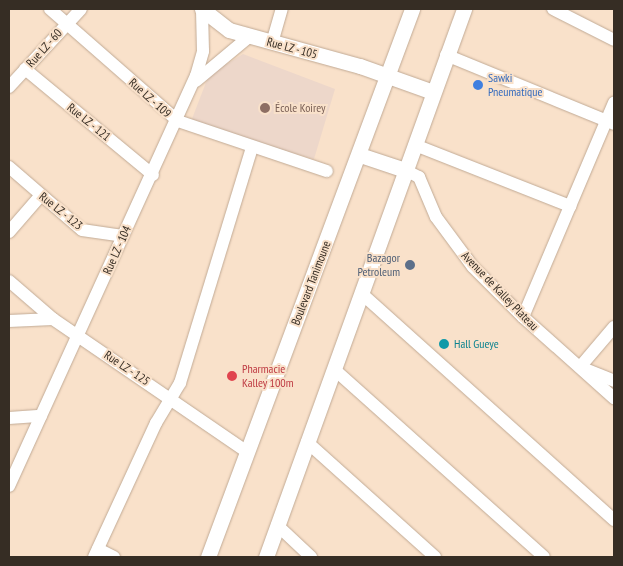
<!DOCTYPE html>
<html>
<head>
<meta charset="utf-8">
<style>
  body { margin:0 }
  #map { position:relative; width:623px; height:566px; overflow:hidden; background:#f9e1ca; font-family:"PT Sans Narrow",sans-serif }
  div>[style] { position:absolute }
  .education>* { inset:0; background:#edd7ca }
  .roads { filter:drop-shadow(0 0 1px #c1aa95) drop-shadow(0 0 1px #c1aa95) }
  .minor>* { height:12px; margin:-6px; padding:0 6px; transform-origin:6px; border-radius:6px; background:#fff }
  .major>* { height:15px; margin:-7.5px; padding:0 7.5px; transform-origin:7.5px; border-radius:7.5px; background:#fff }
  .dots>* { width:14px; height:14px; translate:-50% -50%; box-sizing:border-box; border:2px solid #f9e1ca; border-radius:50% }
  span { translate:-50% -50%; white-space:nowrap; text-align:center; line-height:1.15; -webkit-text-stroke:4px #f9e1ca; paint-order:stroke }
  .street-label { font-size:12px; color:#362d24 }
  .shop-label { font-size:12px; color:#366cbe }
  .left { translate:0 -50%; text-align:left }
  .education-label { font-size:12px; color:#785e54 }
  .service-label { font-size:12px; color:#4e5e75 }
  .right { translate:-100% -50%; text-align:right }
  .culture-label { font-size:12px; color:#0d838f }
  .health-label { font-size:12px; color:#be3a42 }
  .frame { position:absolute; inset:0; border:10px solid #362d24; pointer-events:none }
</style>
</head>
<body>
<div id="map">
  <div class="education">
    <div style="clip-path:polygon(243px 54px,335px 89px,314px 159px,190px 124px,210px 72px,224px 60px,227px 64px)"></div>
  </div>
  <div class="roads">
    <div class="minor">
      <div style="left:50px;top:9px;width:170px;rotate:41.2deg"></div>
      <div style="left:178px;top:121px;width:157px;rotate:18.6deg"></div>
      <div style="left:553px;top:9px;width:68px;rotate:26.9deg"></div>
      <div style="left:272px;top:43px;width:35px;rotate:-74deg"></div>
      <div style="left:446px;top:55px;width:182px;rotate:22.3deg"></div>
      <div style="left:25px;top:69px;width:166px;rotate:39.6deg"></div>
      <div style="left:196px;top:81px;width:70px;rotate:-39.8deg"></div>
      <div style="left:9px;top:87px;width:106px;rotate:-47.3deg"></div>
      <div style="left:415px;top:145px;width:167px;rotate:21.5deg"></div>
      <div style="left:9px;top:167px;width:96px;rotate:40.8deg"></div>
      <div style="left:82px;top:230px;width:41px;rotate:8.3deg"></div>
      <div style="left:405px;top:170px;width:16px;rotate:27deg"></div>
      <div style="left:419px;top:177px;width:43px;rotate:67deg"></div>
      <div style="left:436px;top:217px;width:62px;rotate:53.5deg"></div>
      <div style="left:473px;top:267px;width:71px;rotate:45deg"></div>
      <div style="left:523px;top:317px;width:122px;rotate:41.7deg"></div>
      <div style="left:9px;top:232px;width:49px;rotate:-49.1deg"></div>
      <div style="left:9px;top:281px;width:58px;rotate:40.8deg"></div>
      <div style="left:53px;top:319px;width:235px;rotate:34.4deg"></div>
      <div style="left:361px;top:293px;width:340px;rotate:41.9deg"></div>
      <div style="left:523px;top:317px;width:233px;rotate:-67deg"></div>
      <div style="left:9px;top:321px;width:44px;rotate:-2.6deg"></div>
      <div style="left:614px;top:327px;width:52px;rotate:130.4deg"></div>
      <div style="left:580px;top:367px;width:37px;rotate:22deg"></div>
      <div style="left:335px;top:370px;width:280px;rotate:41.8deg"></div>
      <div style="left:9px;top:418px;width:32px;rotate:-4deg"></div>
      <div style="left:307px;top:442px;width:172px;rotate:41.9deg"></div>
      <div style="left:9px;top:486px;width:451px;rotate:-65.5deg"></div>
      <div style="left:196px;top:76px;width:26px;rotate:-74deg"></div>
      <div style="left:203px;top:51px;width:42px;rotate:-91.4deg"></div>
      <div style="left:277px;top:525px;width:47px;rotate:43.3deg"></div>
      <div style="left:98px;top:549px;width:18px;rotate:27deg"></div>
      <div style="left:94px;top:557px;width:148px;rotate:-65.2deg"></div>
      <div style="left:156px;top:423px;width:47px;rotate:-59deg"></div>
      <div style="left:180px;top:383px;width:246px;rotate:-73deg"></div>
    </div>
    <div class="major">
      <div style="left:202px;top:9px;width:34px;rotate:38deg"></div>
      <div style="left:229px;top:30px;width:136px;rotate:15.4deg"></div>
      <div style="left:360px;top:66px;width:77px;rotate:19.6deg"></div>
      <div style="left:360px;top:155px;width:47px;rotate:18.4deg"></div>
      <div style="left:208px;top:557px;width:585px;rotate:-69.58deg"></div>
      <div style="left:266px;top:557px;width:583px;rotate:-70.13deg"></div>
    </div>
  </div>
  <div class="dots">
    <div style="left:478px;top:85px;background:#3f7fe0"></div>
    <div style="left:265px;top:108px;background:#8d6e63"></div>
    <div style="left:410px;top:265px;background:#5c6f8a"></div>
    <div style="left:444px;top:344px;background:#0f9aa8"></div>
    <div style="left:232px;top:376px;background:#e0444e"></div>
  </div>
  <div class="street-label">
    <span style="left:44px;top:48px;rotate:-48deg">Rue LZ - 60</span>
    <span style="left:292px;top:48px;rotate:15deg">Rue LZ - 105</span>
    <span style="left:150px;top:98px;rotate:42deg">Rue LZ - 109</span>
    <span style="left:89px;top:122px;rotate:39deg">Rue LZ - 121</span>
    <span style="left:61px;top:211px;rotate:39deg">Rue LZ - 123</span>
    <span style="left:117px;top:250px;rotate:-66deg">Rue LZ - 104</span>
    <span style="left:311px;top:283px;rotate:-69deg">Boulevard Tanimoune</span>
    <span style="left:500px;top:291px;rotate:46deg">Avenue de Kalley Plateau</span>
    <span style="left:127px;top:368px;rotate:34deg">Rue LZ - 125</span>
  </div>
  <div class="shop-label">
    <span class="left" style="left:488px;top:85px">Sawki<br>Pneumatique</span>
  </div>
  <div class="education-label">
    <span class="left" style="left:275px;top:108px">École Koirey</span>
  </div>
  <div class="service-label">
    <span class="right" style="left:400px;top:265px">Bazagor<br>Petroleum</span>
  </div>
  <div class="culture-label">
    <span class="left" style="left:454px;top:344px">Hall Gueye</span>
  </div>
  <div class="health-label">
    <span class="left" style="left:242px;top:376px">Pharmacie<br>Kalley 100m</span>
  </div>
  <div class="frame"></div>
</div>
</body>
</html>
